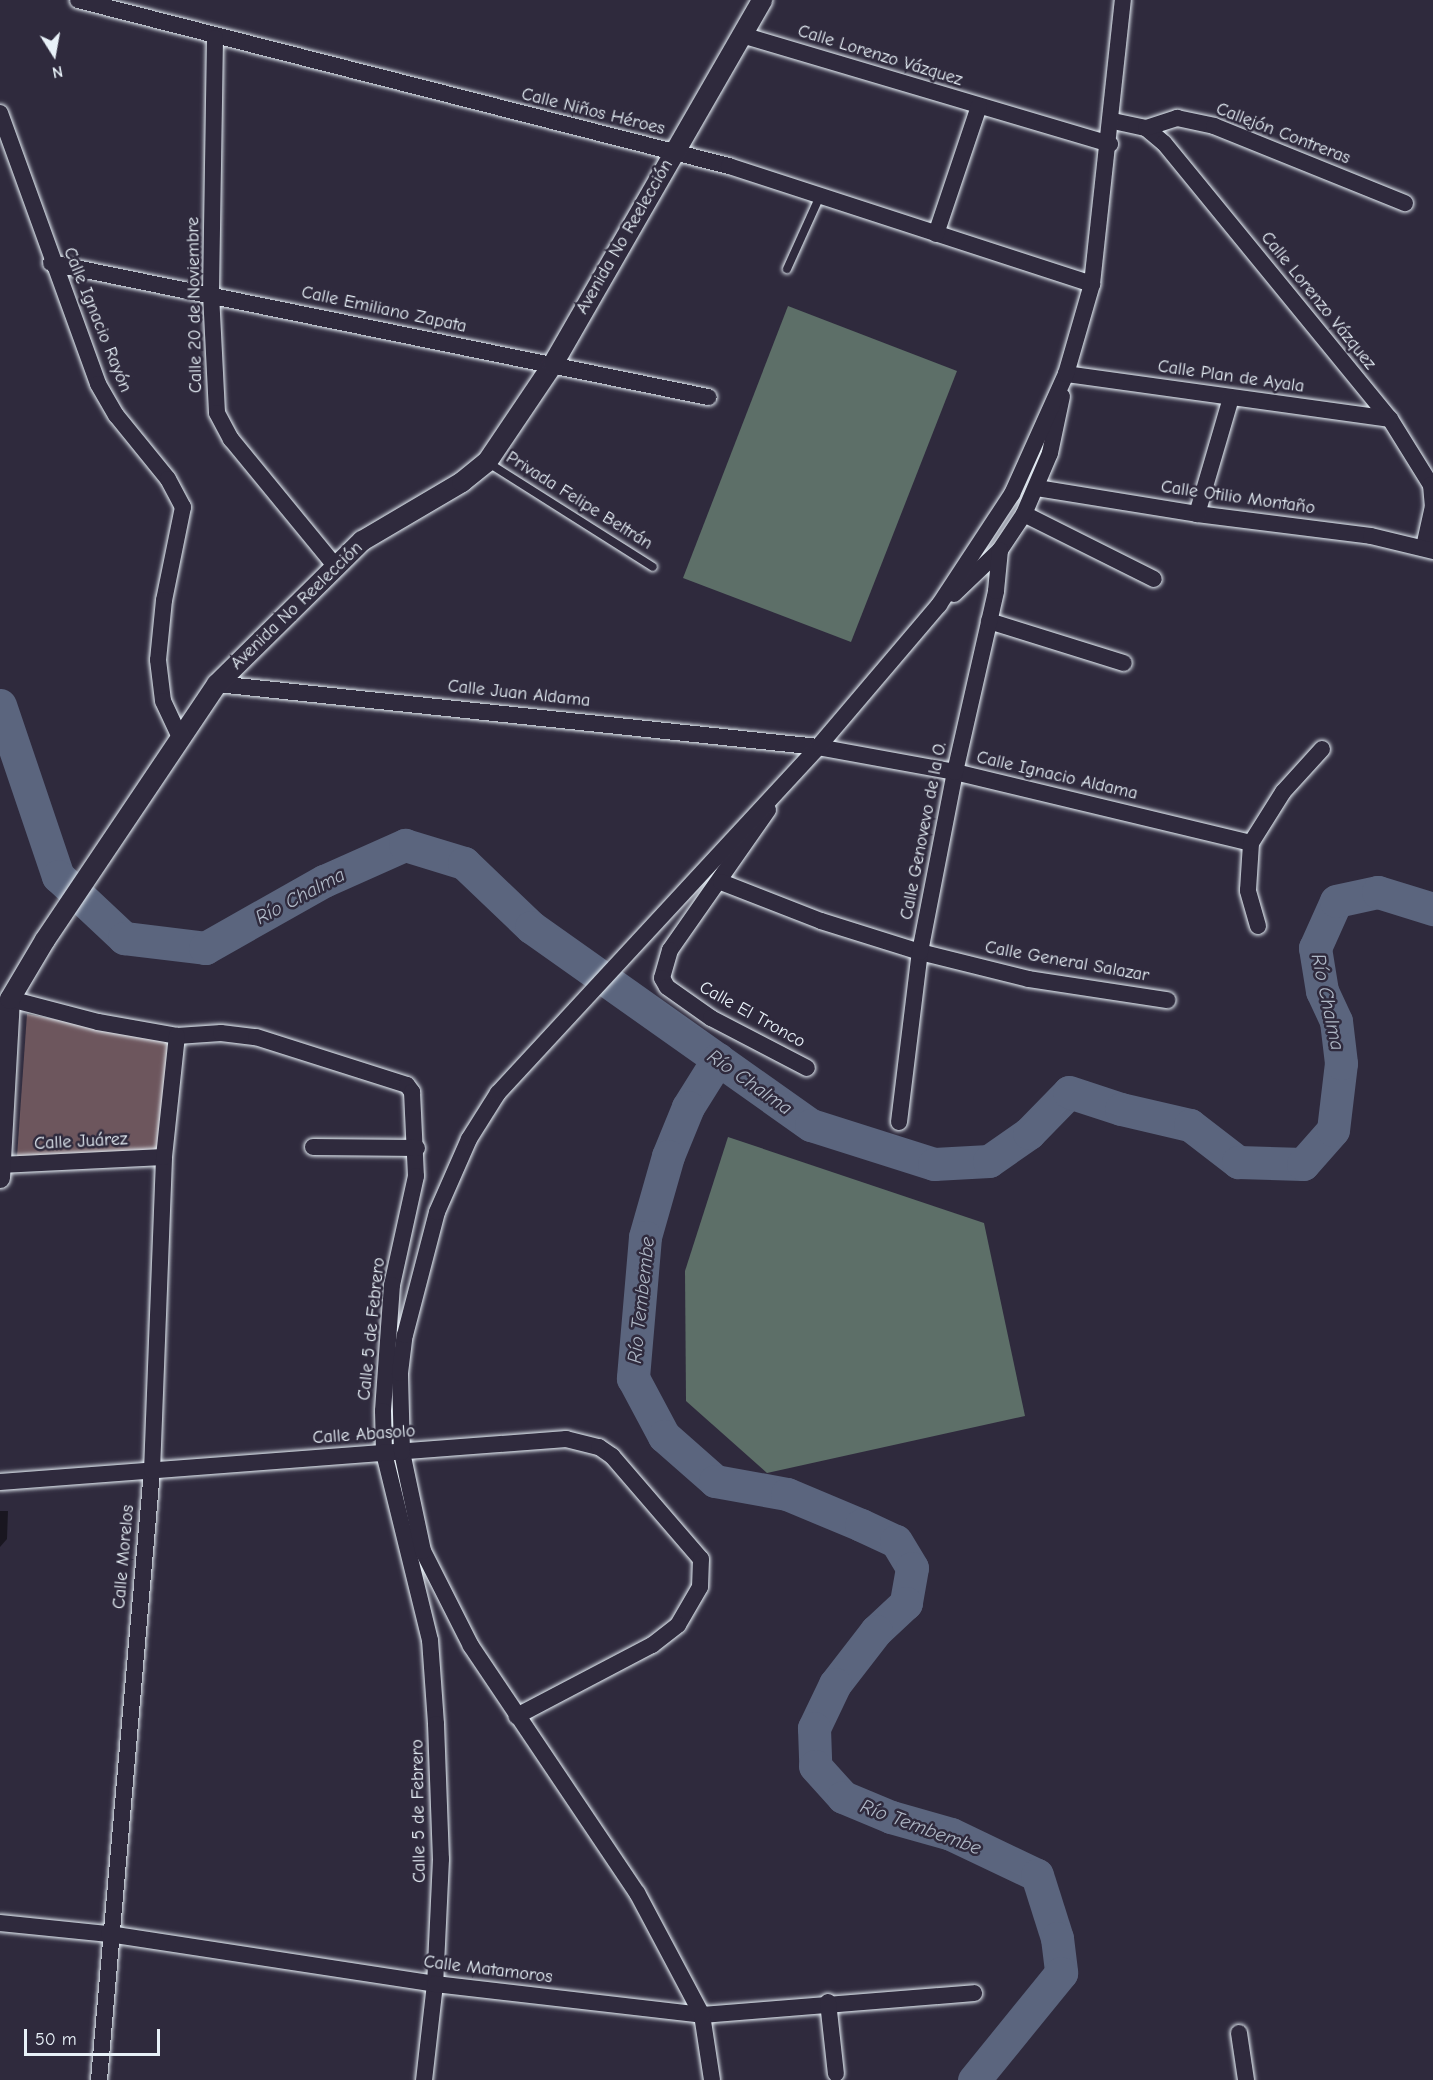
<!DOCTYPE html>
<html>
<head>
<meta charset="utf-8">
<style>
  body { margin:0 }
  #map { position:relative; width:1433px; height:2080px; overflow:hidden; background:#2f2a3d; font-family:"Comic Neue",sans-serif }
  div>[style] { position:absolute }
  .green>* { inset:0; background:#5d6f68 }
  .shadow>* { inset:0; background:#0007 }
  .river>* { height:33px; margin:-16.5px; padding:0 16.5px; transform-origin:16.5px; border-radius:16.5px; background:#5b657e }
  .building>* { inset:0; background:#6d565d }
  .roads { filter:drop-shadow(0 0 2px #e8f1f8) drop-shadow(0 0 2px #e8f1f8) }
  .service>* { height:8px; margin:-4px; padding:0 4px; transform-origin:4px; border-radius:4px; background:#2f2a3d }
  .minor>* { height:16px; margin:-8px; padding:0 8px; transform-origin:8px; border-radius:8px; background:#2f2a3d }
  .tertiary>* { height:20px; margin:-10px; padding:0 10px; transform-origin:10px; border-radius:10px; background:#2f2a3d }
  span { translate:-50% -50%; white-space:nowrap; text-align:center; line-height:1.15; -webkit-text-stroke:5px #2f2a3d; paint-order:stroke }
  .street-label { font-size:18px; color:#e8f1f8 }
  .water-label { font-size:20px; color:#b0b9c7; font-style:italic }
  .north { position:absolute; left:24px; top:24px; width:60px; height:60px; -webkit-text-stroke:4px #2f2a3d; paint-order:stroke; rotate:169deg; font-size:16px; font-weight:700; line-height:24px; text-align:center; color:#e8f1f8 }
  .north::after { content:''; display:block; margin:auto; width:21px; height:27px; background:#e8f1f8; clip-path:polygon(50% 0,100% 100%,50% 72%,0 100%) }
  .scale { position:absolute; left:24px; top:2029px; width:136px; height:27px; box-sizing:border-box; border:3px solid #e8f1f8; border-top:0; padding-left:8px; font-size:18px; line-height:21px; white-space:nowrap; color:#e8f1f8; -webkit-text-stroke:4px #2f2a3d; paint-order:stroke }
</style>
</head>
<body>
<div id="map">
  <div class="green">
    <div style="clip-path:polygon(788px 306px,957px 371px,851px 642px,683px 578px)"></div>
    <div style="clip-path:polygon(728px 1137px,984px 1223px,1025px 1416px,767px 1473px,686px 1401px,685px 1271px)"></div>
  </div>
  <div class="shadow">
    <div style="clip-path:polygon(39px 1004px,178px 1030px,158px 1151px,28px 1014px)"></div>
    <div style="clip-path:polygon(0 1511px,8px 1511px,7px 1539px,0 1547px)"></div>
  </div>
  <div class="river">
    <div style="left:0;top:705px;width:181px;rotate:71.3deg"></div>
    <div style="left:58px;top:876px;width:91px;rotate:43.2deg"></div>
    <div style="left:124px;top:938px;width:82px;rotate:7deg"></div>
    <div style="left:205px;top:948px;width:137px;rotate:-29.4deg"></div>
    <div style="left:324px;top:881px;width:89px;rotate:-24deg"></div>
    <div style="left:405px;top:845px;width:62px;rotate:17deg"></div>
    <div style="left:464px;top:863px;width:93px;rotate:43.7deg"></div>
    <div style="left:531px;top:927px;width:343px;rotate:35.3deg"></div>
    <div style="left:811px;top:1125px;width:129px;rotate:17.6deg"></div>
    <div style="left:934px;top:1164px;width:55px;rotate:-3.1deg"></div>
    <div style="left:989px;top:1161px;width:49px;rotate:-35deg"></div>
    <div style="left:1029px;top:1133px;width:57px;rotate:-45.7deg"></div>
    <div style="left:1069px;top:1092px;width:55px;rotate:18.1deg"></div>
    <div style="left:1121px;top:1109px;width:71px;rotate:13.1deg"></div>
    <div style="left:1190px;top:1125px;width:61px;rotate:37.6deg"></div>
    <div style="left:1238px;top:1162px;width:65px;rotate:1.8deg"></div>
    <div style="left:1303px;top:1164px;width:45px;rotate:-48.6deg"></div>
    <div style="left:1333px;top:1130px;width:67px;rotate:-83.2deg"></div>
    <div style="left:1341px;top:1063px;width:42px;rotate:-96.8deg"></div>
    <div style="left:1336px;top:1021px;width:33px;rotate:-115deg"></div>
    <div style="left:1322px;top:991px;width:44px;rotate:-99.2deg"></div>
    <div style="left:1315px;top:948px;width:51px;rotate:-65.9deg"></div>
    <div style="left:1336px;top:901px;width:43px;rotate:-12.1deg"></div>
    <div style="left:1378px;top:892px;width:58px;rotate:17.2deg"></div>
    <div style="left:718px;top:1059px;width:57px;rotate:122deg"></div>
    <div style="left:688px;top:1107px;width:53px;rotate:112.2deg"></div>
    <div style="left:668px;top:1156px;width:84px;rotate:105.9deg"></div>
    <div style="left:645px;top:1237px;width:142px;rotate:94.9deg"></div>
    <div style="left:633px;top:1378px;width:66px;rotate:61.9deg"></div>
    <div style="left:664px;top:1436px;width:68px;rotate:41.4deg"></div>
    <div style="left:715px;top:1481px;width:73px;rotate:10.2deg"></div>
    <div style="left:787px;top:1494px;width:80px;rotate:22.7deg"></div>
    <div style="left:861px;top:1525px;width:38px;rotate:25deg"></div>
    <div style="left:896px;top:1541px;width:31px;rotate:59deg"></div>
    <div style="left:912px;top:1568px;width:36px;rotate:100deg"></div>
    <div style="left:906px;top:1603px;width:41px;rotate:137deg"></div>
    <div style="left:876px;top:1631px;width:67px;rotate:127.7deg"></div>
    <div style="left:835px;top:1684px;width:49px;rotate:115.5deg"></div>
    <div style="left:814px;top:1728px;width:38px;rotate:88deg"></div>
    <div style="left:815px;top:1766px;width:42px;rotate:47.9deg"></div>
    <div style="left:843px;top:1797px;width:52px;rotate:22.6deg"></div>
    <div style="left:891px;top:1817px;width:62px;rotate:15.8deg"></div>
    <div style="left:951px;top:1834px;width:95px;rotate:25.5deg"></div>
    <div style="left:1037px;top:1875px;width:66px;rotate:72.4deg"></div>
    <div style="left:1057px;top:1938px;width:35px;rotate:83deg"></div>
    <div style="left:1061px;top:1973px;width:138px;rotate:129.1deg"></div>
  </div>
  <div class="building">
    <div style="clip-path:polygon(27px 1014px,168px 1041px,159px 1152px,17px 1157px)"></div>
  </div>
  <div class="roads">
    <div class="service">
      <div style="left:787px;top:269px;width:78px;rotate:-65.7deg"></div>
      <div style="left:487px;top:462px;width:196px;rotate:32.3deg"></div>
    </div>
    <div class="minor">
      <div style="left:78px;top:0;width:672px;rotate:14.31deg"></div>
      <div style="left:729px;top:166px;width:382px;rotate:18deg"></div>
      <div style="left:742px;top:35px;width:384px;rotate:16.5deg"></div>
      <div style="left:215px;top:38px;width:256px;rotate:90.9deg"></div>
      <div style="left:211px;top:294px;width:119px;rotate:87.1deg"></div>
      <div style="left:217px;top:413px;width:30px;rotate:62deg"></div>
      <div style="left:231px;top:439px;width:166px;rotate:50.6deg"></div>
      <div style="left:0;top:113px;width:288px;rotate:70.1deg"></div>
      <div style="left:98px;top:384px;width:36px;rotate:60deg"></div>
      <div style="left:116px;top:415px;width:82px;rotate:50.9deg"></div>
      <div style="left:168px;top:479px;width:32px;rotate:62deg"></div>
      <div style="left:183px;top:507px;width:95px;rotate:101.5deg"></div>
      <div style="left:164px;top:600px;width:60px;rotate:95.7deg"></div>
      <div style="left:158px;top:660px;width:41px;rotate:83deg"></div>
      <div style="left:163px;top:701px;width:38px;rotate:65deg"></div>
      <div style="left:1113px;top:121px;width:34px;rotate:12deg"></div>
      <div style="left:1146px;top:128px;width:23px;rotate:40deg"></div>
      <div style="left:1164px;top:143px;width:357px;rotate:50.7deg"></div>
      <div style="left:1390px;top:419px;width:78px;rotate:58.2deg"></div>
      <div style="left:1431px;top:485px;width:21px;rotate:85deg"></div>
      <div style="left:1433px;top:506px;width:42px;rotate:102.4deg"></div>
      <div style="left:1146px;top:128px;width:33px;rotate:-18deg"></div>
      <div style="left:1177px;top:118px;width:38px;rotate:12deg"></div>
      <div style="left:1214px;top:126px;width:206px;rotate:22deg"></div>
      <div style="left:936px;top:234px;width:135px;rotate:-71.4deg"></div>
      <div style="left:51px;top:263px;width:671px;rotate:11.53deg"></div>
      <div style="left:1066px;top:374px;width:327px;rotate:7.9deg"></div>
      <div style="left:1037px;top:488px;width:162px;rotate:9.2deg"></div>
      <div style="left:1197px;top:514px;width:175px;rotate:7.2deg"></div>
      <div style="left:1371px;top:536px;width:64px;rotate:13.6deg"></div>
      <div style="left:1024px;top:514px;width:145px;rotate:26.6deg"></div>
      <div style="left:1197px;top:514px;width:121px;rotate:-73.7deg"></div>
      <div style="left:954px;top:594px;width:64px;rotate:-43.7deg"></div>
      <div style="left:1000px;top:550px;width:43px;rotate:-56.3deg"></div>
      <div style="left:1024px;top:514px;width:66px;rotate:-66.9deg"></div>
      <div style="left:1050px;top:453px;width:58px;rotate:-78.1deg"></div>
      <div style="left:989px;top:621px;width:141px;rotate:17.3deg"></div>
      <div style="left:217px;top:684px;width:604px;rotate:5.98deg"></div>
      <div style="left:818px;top:747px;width:139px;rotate:10.3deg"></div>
      <div style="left:955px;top:772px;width:304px;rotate:13.5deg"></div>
      <div style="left:768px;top:810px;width:171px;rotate:125deg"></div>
      <div style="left:670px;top:950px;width:29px;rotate:106deg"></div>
      <div style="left:662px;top:978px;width:10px;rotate:61deg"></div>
      <div style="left:667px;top:987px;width:54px;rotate:35.2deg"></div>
      <div style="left:711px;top:1018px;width:108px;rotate:27.5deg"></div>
      <div style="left:721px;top:882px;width:107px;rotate:21.3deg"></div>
      <div style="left:821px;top:921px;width:104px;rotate:17.4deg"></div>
      <div style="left:920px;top:952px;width:112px;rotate:13.9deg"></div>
      <div style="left:1029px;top:979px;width:140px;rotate:8.7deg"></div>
      <div style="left:1258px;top:926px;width:37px;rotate:-106deg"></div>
      <div style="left:1248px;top:890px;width:47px;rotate:-86.3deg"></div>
      <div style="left:1251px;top:843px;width:60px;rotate:-57.9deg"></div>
      <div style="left:1283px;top:792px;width:58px;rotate:-47.8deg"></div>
      <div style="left:10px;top:999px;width:91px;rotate:14.6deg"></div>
      <div style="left:98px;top:1022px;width:80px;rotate:10deg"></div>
      <div style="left:177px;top:1036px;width:44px;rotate:-3.9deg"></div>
      <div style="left:221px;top:1033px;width:35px;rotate:7deg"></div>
      <div style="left:256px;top:1037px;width:158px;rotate:17.6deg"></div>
      <div style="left:407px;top:1085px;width:9px;rotate:54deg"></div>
      <div style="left:412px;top:1092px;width:84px;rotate:87.3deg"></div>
      <div style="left:416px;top:1176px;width:112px;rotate:102.4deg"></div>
      <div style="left:392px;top:1285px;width:126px;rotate:94.1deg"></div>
      <div style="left:383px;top:1411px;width:42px;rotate:88.6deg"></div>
      <div style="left:384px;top:1453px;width:193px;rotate:76.2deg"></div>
      <div style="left:430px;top:1640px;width:84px;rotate:85.9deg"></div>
      <div style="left:436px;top:1724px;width:135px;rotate:87.9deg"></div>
      <div style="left:441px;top:1859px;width:125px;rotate:92.7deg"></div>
      <div style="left:435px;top:1984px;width:97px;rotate:96.5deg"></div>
      <div style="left:899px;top:1122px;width:171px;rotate:-83deg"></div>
      <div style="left:920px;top:952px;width:183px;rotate:-79deg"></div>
      <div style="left:955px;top:772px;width:186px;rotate:-77.2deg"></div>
      <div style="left:996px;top:591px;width:41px;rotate:-84.4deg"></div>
      <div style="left:313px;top:1147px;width:104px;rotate:0.6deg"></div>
      <div style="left:0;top:1165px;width:164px;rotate:-2.8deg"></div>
      <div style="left:0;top:1482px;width:568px;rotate:-4.34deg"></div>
      <div style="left:566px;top:1439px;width:34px;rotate:14deg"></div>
      <div style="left:599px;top:1447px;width:16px;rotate:35deg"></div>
      <div style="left:612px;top:1456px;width:136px;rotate:49.2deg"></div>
      <div style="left:701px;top:1559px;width:28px;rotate:92deg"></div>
      <div style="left:700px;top:1587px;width:44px;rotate:120.1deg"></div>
      <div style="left:678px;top:1625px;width:33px;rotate:142deg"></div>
      <div style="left:652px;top:1645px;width:153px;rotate:152.3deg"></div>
      <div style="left:0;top:1923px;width:110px;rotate:5.8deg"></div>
      <div style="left:109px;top:1934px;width:330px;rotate:8.7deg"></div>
      <div style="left:435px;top:1984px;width:269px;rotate:6.6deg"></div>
      <div style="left:702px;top:2015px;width:273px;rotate:-4.6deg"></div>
      <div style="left:828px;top:2002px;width:72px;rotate:83.7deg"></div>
      <div style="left:1239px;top:2033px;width:48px;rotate:81.5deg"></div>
      <div style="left:99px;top:2080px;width:611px;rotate:-85.03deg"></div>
      <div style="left:152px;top:1471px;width:314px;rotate:-87.8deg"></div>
      <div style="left:164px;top:1157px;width:122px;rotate:-83.9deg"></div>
      <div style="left:712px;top:2080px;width:66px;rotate:-98.7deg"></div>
      <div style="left:702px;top:2015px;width:138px;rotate:-118deg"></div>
      <div style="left:637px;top:1893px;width:298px;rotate:-123.9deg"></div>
      <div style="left:471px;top:1646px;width:106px;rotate:-116.8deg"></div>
      <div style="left:423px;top:1551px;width:101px;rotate:-102deg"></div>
      <div style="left:402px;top:1452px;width:79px;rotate:-91.5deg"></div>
      <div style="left:400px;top:1373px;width:38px;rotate:-83deg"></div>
      <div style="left:405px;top:1335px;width:127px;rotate:-75.4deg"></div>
      <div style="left:437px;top:1212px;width:80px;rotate:-66.3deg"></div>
      <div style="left:469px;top:1139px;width:54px;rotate:-57.8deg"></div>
      <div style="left:498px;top:1093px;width:471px;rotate:-47.2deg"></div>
      <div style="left:818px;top:747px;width:187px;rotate:-49.6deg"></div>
      <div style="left:939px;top:605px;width:133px;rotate:-56.7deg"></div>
      <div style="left:1012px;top:494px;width:132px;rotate:-65.8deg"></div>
      <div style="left:1066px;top:374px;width:94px;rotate:-73.9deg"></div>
      <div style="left:1092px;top:284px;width:286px;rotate:-83.8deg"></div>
    </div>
    <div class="tertiary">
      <div style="left:0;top:1178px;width:179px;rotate:-86.8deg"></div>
      <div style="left:10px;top:999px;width:69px;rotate:-59.3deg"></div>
      <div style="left:45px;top:940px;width:308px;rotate:-56.1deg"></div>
      <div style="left:217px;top:684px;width:204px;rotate:-44.6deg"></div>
      <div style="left:362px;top:541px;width:116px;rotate:-30.5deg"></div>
      <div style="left:462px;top:482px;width:32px;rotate:-39deg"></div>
      <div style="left:487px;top:462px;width:118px;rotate:-56deg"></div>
      <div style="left:553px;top:364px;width:420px;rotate:-60.1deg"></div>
    </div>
  </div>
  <div class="street-label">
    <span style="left:880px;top:56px;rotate:17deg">Calle Lorenzo Vázquez</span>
    <span style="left:593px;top:112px;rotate:14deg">Calle Niños Héroes</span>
    <span style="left:1283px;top:134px;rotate:21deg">Callejón Contreras</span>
    <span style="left:625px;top:237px;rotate:-60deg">Avenida No Reelección</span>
    <span style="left:1318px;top:301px;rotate:51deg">Calle Lorenzo Vázquez</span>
    <span style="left:195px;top:305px;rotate:-91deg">Calle 20 de Noviembre</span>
    <span style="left:384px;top:310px;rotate:12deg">Calle Emiliano Zapata</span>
    <span style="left:97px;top:320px;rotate:68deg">Calle Ignacio Rayón</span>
    <span style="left:1231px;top:377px;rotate:8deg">Calle Plan de Ayala</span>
    <span style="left:1238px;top:498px;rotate:8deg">Calle Otilio Montaño</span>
    <span style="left:579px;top:501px;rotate:32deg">Privada Felipe Beltrán</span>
    <span style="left:297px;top:606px;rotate:-44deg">Avenida No Reelección</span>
    <span style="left:519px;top:694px;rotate:6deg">Calle Juan Aldama</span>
    <span style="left:1057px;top:776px;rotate:13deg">Calle Ignacio Aldama</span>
    <span style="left:924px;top:831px;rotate:-79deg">Calle Genovevo de la O.</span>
    <span style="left:1067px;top:962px;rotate:10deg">Calle General Salazar</span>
    <span style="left:752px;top:1015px;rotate:29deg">Calle El Tronco</span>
    <span style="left:81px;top:1142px;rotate:-3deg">Calle Juárez</span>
    <span style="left:372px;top:1329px;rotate:-84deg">Calle 5 de Febrero</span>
    <span style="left:364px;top:1435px;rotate:-4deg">Calle Abasolo</span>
    <span style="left:124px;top:1557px;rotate:-85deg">Calle Morelos</span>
    <span style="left:419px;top:1811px;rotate:-91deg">Calle 5 de Febrero</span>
    <span style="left:488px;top:1970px;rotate:7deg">Calle Matamoros</span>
  </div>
  <div class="water-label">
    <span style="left:300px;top:896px;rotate:-28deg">Río Chalma</span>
    <span style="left:1328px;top:1002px;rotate:78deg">Río Chalma</span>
    <span style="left:750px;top:1082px;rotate:35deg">Río Chalma</span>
    <span style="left:641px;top:1300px;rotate:-84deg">Río Tembembe</span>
    <span style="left:921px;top:1827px;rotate:20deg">Río Tembembe</span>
  </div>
  <div class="north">N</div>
  <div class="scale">50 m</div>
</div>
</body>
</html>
